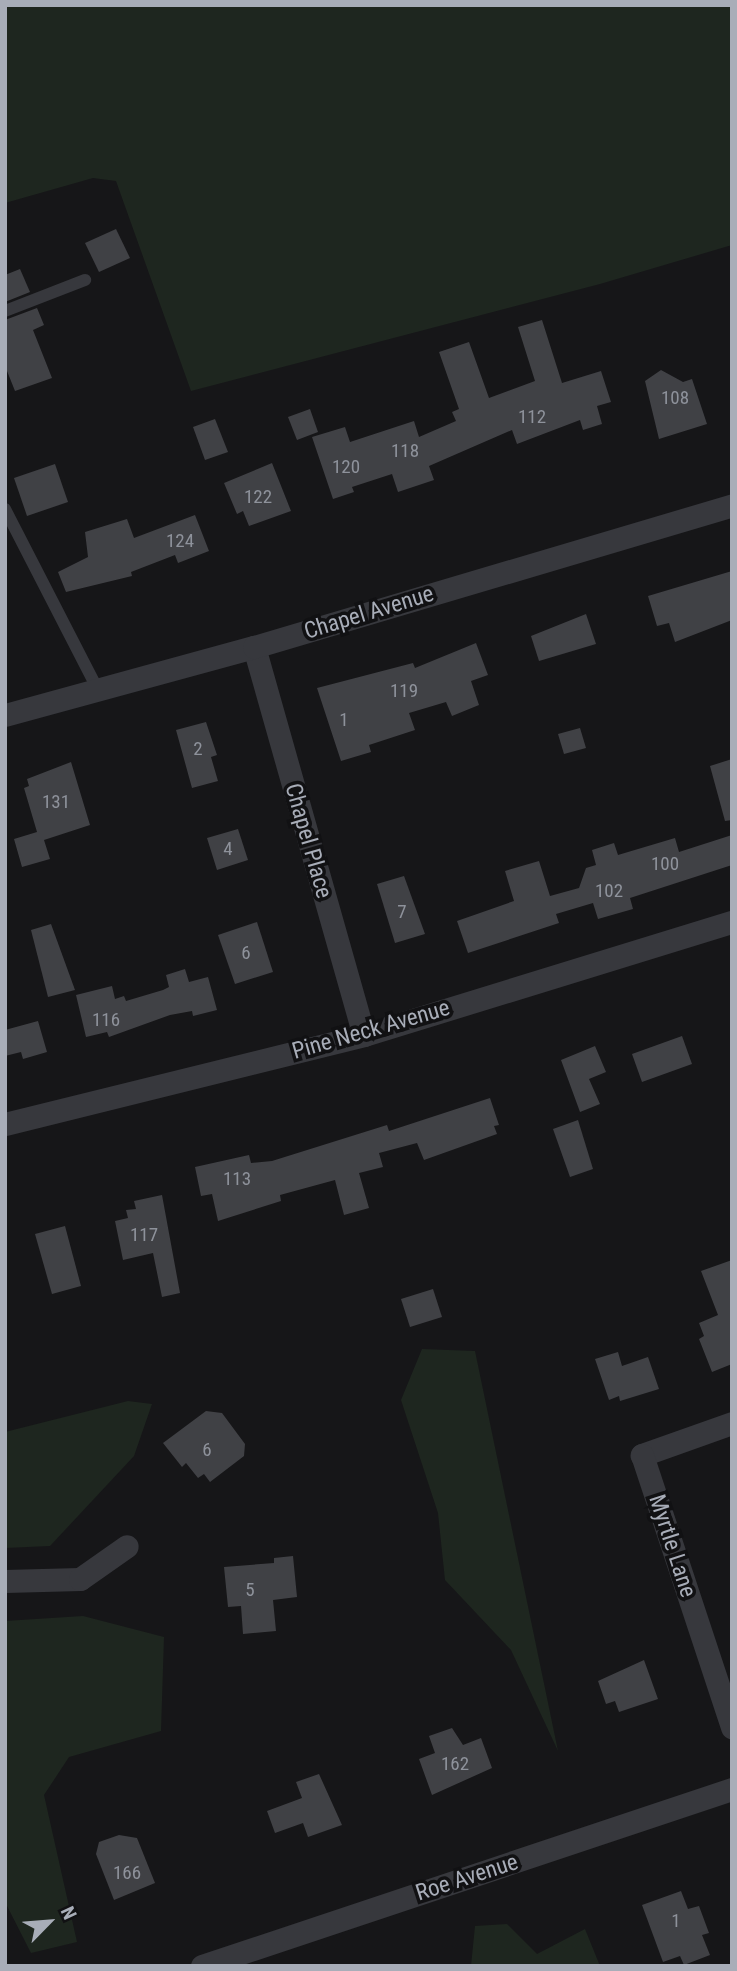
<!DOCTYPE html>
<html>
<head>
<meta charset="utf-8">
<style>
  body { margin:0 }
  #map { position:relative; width:737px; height:1971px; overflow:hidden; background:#161618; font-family:"Roboto Condensed",sans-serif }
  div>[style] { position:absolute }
  .green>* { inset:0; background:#1e261f }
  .building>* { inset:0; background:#404145 }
  .service>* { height:12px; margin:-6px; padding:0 6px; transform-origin:6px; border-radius:6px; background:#37383d }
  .minor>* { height:23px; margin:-11.5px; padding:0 11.5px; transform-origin:11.5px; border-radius:11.5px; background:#37383d }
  span { translate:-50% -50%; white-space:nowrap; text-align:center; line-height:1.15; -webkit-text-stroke:7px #111113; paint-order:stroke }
  .number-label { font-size:19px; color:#8e929b }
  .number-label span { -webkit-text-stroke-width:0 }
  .street-label { font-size:23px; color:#a8adb8 }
  .frame { position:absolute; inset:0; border:7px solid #a8adb8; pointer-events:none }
  .north { position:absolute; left:14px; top:1887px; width:70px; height:70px; -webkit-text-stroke:5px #111113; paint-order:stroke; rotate:65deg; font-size:19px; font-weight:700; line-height:28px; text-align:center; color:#a8adb8 }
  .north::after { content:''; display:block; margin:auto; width:24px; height:32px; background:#a8adb8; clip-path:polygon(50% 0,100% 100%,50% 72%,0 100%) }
</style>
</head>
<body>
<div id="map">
  <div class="green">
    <div style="clip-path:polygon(5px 5px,732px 5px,732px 245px,600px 284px,191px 391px,116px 181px,93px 178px,5px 203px)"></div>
    <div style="clip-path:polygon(422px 1349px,475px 1351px,558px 1751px,511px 1650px,445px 1580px,438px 1513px,401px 1400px)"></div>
    <div style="clip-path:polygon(128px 1401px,152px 1404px,134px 1456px,50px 1546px,5px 1548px,5px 1432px)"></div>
    <div style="clip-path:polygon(83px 1616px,164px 1637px,161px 1731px,69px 1757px,44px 1795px,77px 1942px,31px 1953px,5px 1902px,5px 1621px)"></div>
    <div style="clip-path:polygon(507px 1924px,537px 1954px,585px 1929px,600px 1966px,471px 1966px,475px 1926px)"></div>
  </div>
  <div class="building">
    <div style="clip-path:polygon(116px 229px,130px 258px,99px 272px,85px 243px)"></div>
    <div style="clip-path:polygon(20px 269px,30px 292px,5px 302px,5px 275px)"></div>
    <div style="clip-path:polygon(37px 308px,44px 325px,33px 330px,52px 378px,15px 391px,5px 366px,5px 320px)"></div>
    <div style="clip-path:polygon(542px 320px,562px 383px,601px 371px,611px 402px,597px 406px,602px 424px,583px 430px,580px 420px,517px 444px,512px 430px,429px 466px,434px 480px,398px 492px,392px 474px,352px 487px,354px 492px,333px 499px,312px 437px,345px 427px,350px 442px,414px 421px,419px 437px,456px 421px,452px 412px,459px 409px,439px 352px,469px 342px,489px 398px,535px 381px,518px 327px)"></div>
    <div style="clip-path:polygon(661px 370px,683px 382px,692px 379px,707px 424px,659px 439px,645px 381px)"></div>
    <div style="clip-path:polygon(310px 409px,318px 432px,297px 440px,288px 417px)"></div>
    <div style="clip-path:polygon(215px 419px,228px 452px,205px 460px,193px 427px)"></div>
    <div style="clip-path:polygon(272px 463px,291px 511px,249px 526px,243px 511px,237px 514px,224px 483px)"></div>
    <div style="clip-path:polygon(55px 464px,68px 502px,27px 516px,14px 478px)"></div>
    <div style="clip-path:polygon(195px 515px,209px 551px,178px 563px,175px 555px,131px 572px,132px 576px,66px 592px,58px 572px,88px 557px,85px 532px,127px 519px,134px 538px)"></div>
    <div style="clip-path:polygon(732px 571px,732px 620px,675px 642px,669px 623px,657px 626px,648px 596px)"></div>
    <div style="clip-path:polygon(586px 614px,596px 644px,539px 661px,531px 636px)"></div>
    <div style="clip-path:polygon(476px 643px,488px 675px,471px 681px,479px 705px,452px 716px,446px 702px,409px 713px,415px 730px,369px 745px,371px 752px,341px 761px,317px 688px,413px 663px,415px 668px)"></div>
    <div style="clip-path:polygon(206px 722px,217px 755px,211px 757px,218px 781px,192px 788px,176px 730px)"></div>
    <div style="clip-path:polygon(580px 728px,586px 748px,564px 754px,558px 734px)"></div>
    <div style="clip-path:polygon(732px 759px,732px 820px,725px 821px,710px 766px)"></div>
    <div style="clip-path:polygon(71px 762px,90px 825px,44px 840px,50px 859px,22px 867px,14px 839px,37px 832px,24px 788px,29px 786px,27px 779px)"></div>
    <div style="clip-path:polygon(238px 829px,248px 860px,217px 870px,207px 838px)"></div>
    <div style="clip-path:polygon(732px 835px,732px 865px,630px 898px,633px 909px,598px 919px,593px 903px,556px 914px,559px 923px,468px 953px,457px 921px,514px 901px,505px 871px,539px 861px,550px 896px,579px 888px,586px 868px,596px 865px,592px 850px,614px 843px,618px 855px,675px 838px,679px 852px)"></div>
    <div style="clip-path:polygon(404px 876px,425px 934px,395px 943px,377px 884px)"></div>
    <div style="clip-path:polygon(257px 922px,273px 972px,235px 984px,218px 935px)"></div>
    <div style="clip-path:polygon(51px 924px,75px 990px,48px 997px,31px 930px)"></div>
    <div style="clip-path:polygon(185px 969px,189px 982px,208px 977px,217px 1010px,193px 1016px,192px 1011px,170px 1015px,109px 1037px,107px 1032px,86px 1037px,76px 995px,112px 986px,115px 999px,124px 996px,126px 1001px,163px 990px,169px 987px,166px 975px)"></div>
    <div style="clip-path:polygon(38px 1021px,47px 1052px,23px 1059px,21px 1052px,5px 1056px,5px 1030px)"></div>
    <div style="clip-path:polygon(682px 1036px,692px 1064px,642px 1082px,632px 1054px)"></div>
    <div style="clip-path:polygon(595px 1046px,606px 1072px,589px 1079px,600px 1104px,580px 1112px,561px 1060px)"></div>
    <div style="clip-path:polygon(490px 1098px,499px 1125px,494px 1126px,497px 1134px,424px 1160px,417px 1143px,379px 1153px,383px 1167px,359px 1173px,369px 1208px,344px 1215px,335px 1180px,280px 1195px,281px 1201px,218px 1221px,212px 1194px,201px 1196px,195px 1167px,249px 1155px,251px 1163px,272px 1161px,387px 1125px,389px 1131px)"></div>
    <div style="clip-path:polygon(578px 1120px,593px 1169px,570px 1177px,553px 1129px)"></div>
    <div style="clip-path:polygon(162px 1195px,180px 1293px,162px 1297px,153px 1253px,123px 1260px,115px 1221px,128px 1218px,126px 1210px,136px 1209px,134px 1201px)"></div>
    <div style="clip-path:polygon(65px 1226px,81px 1286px,52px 1294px,35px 1234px)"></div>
    <div style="clip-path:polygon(732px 1260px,732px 1364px,712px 1372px,699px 1339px,704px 1336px,699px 1323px,718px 1315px,701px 1271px)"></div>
    <div style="clip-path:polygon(433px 1289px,442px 1317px,410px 1327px,401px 1299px)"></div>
    <div style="clip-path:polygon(618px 1352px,622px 1366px,648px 1357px,659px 1389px,620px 1401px,619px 1396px,609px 1400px,595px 1359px)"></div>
    <div style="clip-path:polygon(206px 1411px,222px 1413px,245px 1444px,244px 1456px,210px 1482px,204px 1474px,198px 1478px,186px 1463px,182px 1467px,163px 1443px)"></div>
    <div style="clip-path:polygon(293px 1556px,297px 1597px,273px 1600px,276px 1631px,243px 1634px,241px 1606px,228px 1607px,224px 1567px,274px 1563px,274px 1558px)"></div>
    <div style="clip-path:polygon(644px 1660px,658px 1699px,619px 1712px,615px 1701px,606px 1704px,598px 1681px)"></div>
    <div style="clip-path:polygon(452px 1728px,463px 1745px,481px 1738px,492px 1768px,432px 1795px,419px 1759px,435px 1753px,429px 1736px)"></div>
    <div style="clip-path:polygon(319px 1774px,342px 1825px,308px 1837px,303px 1823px,275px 1833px,267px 1811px,302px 1798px,296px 1782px)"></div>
    <div style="clip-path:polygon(119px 1835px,137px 1838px,155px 1883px,114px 1900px,96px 1854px,99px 1842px)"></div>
    <div style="clip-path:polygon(681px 1891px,688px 1909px,699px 1906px,709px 1933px,702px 1935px,710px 1955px,684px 1965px,680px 1956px,663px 1962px,642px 1905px)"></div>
  </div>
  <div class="service">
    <div style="left:5px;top:311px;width:86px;rotate:-21.2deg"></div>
    <div style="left:5px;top:509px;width:203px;rotate:62.8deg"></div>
  </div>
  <div class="minor">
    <div style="left:254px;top:647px;width:403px;rotate:74.2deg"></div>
    <div style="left:5px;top:715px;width:258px;rotate:-15.3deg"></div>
    <div style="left:254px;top:647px;width:499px;rotate:-16.5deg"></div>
    <div style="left:5px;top:1124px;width:370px;rotate:-13.9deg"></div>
    <div style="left:364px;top:1035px;width:385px;rotate:-17.1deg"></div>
    <div style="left:732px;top:1423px;width:96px;rotate:160.4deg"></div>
    <div style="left:642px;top:1455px;width:287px;rotate:71.7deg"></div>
    <div style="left:5px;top:1581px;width:75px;rotate:-1.5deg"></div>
    <div style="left:80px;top:1579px;width:57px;rotate:-35.1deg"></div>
    <div style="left:202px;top:1966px;width:559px;rotate:-18.47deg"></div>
  </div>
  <div class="number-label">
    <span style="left:675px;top:398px">108</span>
    <span style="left:532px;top:417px">112</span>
    <span style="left:405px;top:451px">118</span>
    <span style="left:346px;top:467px">120</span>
    <span style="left:258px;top:497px">122</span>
    <span style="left:180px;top:541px">124</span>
    <span style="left:404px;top:691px">119</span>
    <span style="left:344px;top:720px">1</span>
    <span style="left:198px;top:749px">2</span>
    <span style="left:56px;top:802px">131</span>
    <span style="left:228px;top:849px">4</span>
    <span style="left:665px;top:864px">100</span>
    <span style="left:609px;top:891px">102</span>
    <span style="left:402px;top:912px">7</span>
    <span style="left:246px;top:953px">6</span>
    <span style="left:106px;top:1020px">116</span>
    <span style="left:237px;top:1179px">113</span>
    <span style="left:144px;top:1235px">117</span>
    <span style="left:207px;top:1450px">6</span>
    <span style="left:250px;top:1590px">5</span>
    <span style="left:455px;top:1764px">162</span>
    <span style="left:127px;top:1873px">166</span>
    <span style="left:676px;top:1921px">1</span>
  </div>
  <div class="street-label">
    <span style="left:369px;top:613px;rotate:-17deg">Chapel Avenue</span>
    <span style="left:308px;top:841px;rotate:74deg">Chapel Place</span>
    <span style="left:371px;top:1030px;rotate:-16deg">Pine Neck Avenue</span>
    <span style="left:672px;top:1546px;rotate:72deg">Myrtle Lane</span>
    <span style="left:467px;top:1878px;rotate:-18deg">Roe Avenue</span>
  </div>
  <div class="frame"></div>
  <div class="north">N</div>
</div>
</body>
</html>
